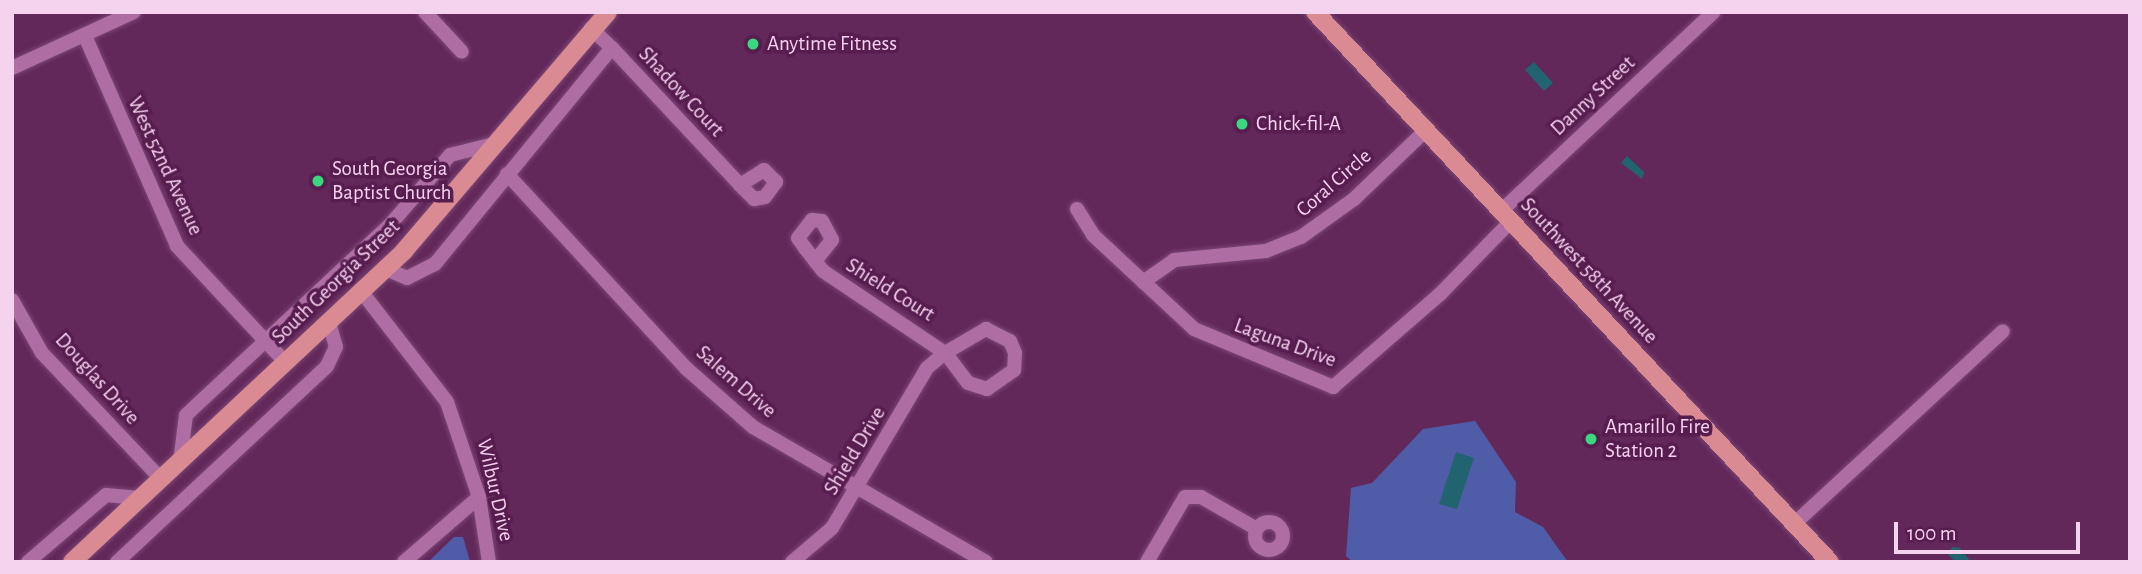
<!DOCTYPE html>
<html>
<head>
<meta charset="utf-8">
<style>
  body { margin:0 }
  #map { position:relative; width:2142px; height:574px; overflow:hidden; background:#63285a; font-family:"Alegreya Sans",sans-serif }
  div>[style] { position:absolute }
  .green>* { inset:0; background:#4f5da9 }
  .water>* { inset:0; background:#226370 }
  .roads { filter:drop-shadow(0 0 2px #7a4774) drop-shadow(0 0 2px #7a4774) }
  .minor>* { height:14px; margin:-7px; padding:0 7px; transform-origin:7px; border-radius:7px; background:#ae6ea3 }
  .minor>.ring { margin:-7px; padding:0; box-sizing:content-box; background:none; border:14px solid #ae6ea3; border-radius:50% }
  .major>* { height:18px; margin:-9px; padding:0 9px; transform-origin:9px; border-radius:9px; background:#d98a92 }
  .dots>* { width:19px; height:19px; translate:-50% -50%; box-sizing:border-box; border:4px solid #571d4f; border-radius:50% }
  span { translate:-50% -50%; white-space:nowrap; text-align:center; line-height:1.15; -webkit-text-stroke:7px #571d4f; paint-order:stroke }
  .poi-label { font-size:21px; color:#f5d2ee }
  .left { translate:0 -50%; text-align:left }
  .street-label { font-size:21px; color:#f5d2ee }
  .frame { position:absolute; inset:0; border:14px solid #f5d2ee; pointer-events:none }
  .scale { position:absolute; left:1894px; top:522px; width:186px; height:32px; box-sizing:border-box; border:4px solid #f5d2ee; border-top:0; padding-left:9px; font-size:21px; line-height:24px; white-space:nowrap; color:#f5d2ee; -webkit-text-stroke:5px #571d4f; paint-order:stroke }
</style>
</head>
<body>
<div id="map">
  <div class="green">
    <div style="clip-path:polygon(1475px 421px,1516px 482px,1515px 512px,1543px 527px,1568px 562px,1353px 562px,1346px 556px,1351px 488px,1372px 483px,1423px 429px)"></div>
    <div style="clip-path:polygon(454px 537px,463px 537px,470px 562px,428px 562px)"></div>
  </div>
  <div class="water">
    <div style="clip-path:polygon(1534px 62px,1553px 83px,1544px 91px,1525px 70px)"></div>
    <div style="clip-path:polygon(1627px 156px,1644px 172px,1642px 179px,1621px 163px)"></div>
    <div style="clip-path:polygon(1456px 452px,1474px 458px,1457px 509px,1439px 504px)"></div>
    <div style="clip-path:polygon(1953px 547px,1960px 548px,1971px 562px,1955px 562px,1947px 553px)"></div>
  </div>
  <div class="roads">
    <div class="minor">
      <div style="left:425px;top:12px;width:54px;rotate:47.2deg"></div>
      <div style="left:591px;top:28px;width:29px;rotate:44deg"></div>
      <div style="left:612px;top:48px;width:187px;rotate:46.9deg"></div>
      <div style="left:740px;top:185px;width:20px;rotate:45deg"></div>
      <div style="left:754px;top:199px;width:11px;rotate:-10deg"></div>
      <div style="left:765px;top:197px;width:19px;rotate:-54deg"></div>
      <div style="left:776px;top:182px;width:17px;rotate:-135deg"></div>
      <div style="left:764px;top:170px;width:28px;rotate:148deg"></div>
      <div style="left:85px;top:36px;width:229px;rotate:66.3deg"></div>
      <div style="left:177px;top:246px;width:158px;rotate:47deg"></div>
      <div style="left:12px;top:68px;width:134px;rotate:-24.7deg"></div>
      <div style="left:507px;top:174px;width:265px;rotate:47.3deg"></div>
      <div style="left:687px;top:369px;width:88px;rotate:41.3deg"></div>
      <div style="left:753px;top:427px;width:269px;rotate:30.1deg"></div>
      <div style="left:1077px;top:209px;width:31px;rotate:58deg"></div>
      <div style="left:1093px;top:235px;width:138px;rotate:42.9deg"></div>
      <div style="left:1194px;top:329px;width:151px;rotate:22.6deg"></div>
      <div style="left:1333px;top:387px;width:143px;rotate:-41deg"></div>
      <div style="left:1441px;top:293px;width:100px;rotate:-45.8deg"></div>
      <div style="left:1501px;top:211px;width:291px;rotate:-43.1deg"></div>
      <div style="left:386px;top:269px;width:23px;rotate:23deg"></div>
      <div style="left:407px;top:278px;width:31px;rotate:-27deg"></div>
      <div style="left:435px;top:264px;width:279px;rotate:-50.7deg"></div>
      <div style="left:1143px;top:282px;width:38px;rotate:-35deg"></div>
      <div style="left:1174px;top:260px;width:92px;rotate:-5.6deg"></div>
      <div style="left:1266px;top:251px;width:38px;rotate:-22deg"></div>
      <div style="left:1301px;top:237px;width:65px;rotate:-35.6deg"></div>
      <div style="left:1354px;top:199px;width:100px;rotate:-43.8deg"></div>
      <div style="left:361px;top:291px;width:140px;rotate:52.2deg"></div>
      <div style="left:447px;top:402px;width:100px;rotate:71.4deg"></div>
      <div style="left:479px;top:497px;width:66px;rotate:81.3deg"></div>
      <div style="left:12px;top:300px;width:61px;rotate:60.5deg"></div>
      <div style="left:42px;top:353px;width:173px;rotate:46.6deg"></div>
      <div style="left:986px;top:329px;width:27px;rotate:27deg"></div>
      <div style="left:1010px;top:341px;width:13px;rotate:67deg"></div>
      <div style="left:1015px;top:353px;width:17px;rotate:93deg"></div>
      <div style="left:1014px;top:370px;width:33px;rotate:145deg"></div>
      <div style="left:987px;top:389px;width:20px;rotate:-162deg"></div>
      <div style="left:968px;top:383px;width:38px;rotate:-127deg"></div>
      <div style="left:945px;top:353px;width:48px;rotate:-30.3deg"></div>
      <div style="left:180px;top:462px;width:47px;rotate:-82.7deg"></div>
      <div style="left:186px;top:415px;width:277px;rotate:-43deg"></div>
      <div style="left:389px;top:226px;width:94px;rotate:-49.3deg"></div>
      <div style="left:450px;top:155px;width:45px;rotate:-14deg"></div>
      <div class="ring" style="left:1255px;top:522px;width:14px;height:14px"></div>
      <div style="left:1794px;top:524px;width:284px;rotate:-42.7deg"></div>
      <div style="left:28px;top:562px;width:103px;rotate:-40.7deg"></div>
      <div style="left:106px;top:495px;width:34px;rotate:5deg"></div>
      <div style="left:117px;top:562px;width:287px;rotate:-43deg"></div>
      <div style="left:327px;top:366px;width:21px;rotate:-65deg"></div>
      <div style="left:336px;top:347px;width:26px;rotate:-106deg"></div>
      <div style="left:404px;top:562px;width:99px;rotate:-40.9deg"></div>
      <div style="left:792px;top:562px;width:52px;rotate:-40.4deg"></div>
      <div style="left:832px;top:528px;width:186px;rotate:-59.3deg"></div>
      <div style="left:927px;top:368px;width:23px;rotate:-40deg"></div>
      <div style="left:945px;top:353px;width:147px;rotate:-146.1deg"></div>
      <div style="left:823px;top:271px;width:29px;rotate:-128deg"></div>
      <div style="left:805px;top:248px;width:12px;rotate:-125deg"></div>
      <div style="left:798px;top:238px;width:23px;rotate:-52deg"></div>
      <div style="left:812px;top:220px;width:10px;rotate:6deg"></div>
      <div style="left:822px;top:221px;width:21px;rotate:62deg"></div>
      <div style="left:832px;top:240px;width:27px;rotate:129deg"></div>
      <div style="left:1147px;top:562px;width:75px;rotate:-59.7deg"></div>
      <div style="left:1185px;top:497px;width:16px"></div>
      <div style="left:1201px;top:497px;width:64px;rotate:29.7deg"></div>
    </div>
    <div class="major">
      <div style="left:1315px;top:12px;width:753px;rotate:46.88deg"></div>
      <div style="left:72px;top:562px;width:455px;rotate:-43.1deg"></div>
      <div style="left:404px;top:251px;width:314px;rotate:-49.5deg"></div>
    </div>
  </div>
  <div class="dots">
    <div style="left:753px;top:44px;background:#3bd77e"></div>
    <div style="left:1242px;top:124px;background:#3bd77e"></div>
    <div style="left:318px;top:181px;background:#3bd77e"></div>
    <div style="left:1591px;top:439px;background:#3bd77e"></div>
  </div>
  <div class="poi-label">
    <span class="left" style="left:767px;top:44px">Anytime Fitness</span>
    <span class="left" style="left:1256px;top:124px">Chick-fil-A</span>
    <span class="left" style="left:332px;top:181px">South Georgia<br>Baptist Church</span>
    <span class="left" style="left:1605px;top:439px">Amarillo Fire<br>Station 2</span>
  </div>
  <div class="street-label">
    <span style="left:681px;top:92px;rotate:47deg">Shadow Court</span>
    <span style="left:1593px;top:96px;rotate:-43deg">Danny Street</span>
    <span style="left:165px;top:166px;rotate:65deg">West 52nd Avenue</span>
    <span style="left:1334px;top:183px;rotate:-41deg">Coral Circle</span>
    <span style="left:1589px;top:271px;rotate:47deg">Southwest 58th Avenue</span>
    <span style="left:336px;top:282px;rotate:-44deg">South Georgia Street</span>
    <span style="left:890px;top:290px;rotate:32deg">Shield Court</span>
    <span style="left:1285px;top:343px;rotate:20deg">Laguna Drive</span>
    <span style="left:97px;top:379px;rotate:48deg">Douglas Drive</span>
    <span style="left:736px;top:382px;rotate:41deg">Salem Drive</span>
    <span style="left:855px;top:451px;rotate:-59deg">Shield Drive</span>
    <span style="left:495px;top:490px;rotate:77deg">Wilbur Drive</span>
  </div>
  <div class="frame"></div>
  <div class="scale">100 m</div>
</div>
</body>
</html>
